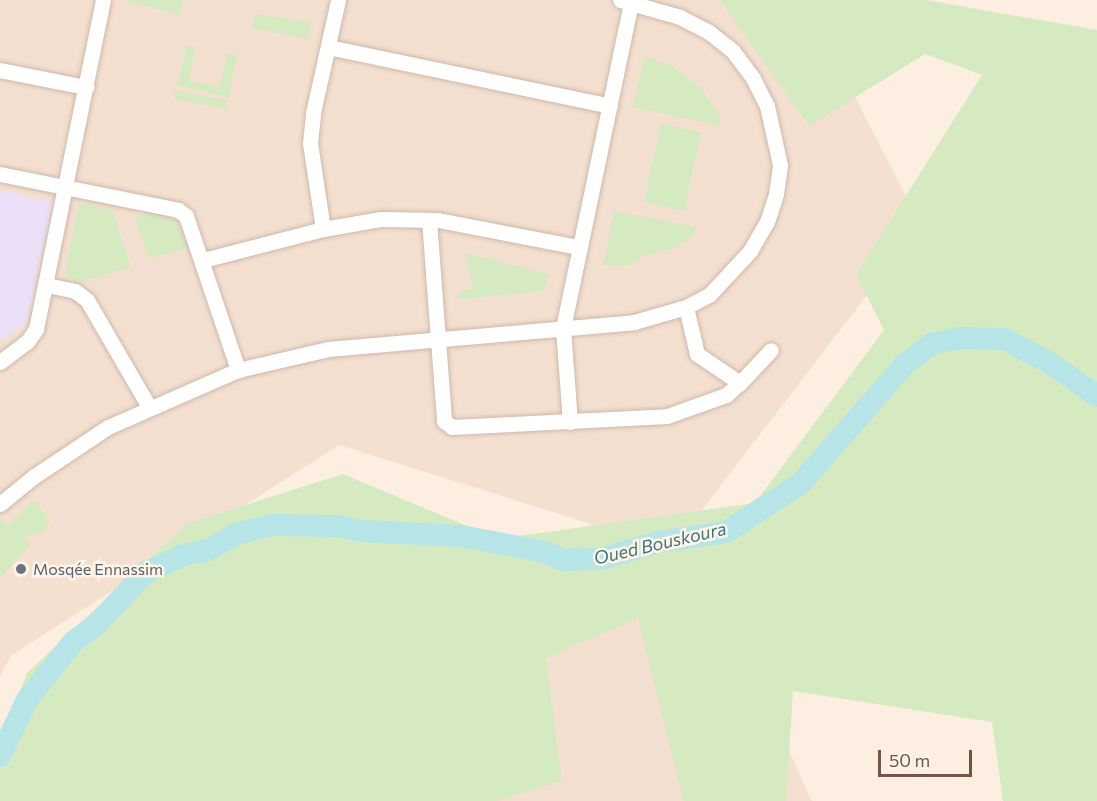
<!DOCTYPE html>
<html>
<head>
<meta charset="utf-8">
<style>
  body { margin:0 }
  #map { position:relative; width:1097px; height:801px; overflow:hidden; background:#fcefe2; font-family:Commissioner,sans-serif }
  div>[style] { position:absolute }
  .residential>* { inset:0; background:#f4e0d0 }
  .education>* { inset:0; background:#ecdff8 }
  .green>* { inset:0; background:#d6eac1 }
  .river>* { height:22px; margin:-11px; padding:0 11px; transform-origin:11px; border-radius:11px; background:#b7e4e6 }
  .roads { filter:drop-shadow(0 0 2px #cfb8ac) drop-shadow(0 0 2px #cfb8ac) }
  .street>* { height:15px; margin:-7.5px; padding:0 7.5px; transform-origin:7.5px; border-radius:7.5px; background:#fff }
  .dots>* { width:16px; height:16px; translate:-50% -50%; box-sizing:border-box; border:3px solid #fff4e8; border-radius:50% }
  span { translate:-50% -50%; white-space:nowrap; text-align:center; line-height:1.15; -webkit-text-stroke:5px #fff4e8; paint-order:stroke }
  .worship-label { font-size:16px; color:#5b616d }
  .left { translate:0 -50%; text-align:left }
  .water-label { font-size:18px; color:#3c767a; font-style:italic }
  .scale { position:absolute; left:878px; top:750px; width:94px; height:27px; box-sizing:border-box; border:3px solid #745348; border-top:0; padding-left:8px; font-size:18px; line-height:21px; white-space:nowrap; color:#745348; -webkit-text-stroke:4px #fff4e8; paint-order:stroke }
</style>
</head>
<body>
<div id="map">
  <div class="residential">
    <div style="clip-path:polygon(0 0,840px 0,835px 58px,921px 225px,688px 528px,812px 801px,430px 801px,546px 552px,591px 524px,339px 445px,12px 655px,0 676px)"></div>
  </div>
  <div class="education">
    <div style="clip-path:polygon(0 190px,52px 202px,27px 323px,0 340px)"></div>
  </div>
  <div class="green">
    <div style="clip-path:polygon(124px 0,184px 0,179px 15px)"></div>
    <div style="clip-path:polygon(720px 0,926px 0,1097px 30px,1097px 801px,1003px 801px,992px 722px,793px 691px,786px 801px,684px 801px,638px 618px,546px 658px,562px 781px,496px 801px,0 801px,0 745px,27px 673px,186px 524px,343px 474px,498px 539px,755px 503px,884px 330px,856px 275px,982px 75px,925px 54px,809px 126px)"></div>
    <div style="clip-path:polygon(254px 14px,312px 22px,308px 39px,252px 28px)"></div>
    <div style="clip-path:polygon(187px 45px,196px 47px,188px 81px,219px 87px,227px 53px,238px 55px,228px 97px,177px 85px)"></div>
    <div style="clip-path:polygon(645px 57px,670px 65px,701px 88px,721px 118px,719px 126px,633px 107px)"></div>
    <div style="clip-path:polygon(175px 90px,227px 100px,226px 109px,173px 99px)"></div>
    <div style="clip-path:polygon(661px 123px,701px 133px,684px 211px,644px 202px)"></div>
    <div style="clip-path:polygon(79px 203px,113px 211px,131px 267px,76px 283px,65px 273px)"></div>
    <div style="clip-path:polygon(614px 211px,696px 227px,693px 235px,675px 248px,643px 256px,627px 266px,603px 265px)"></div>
    <div style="clip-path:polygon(159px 212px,175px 220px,189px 247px,150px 259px,134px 217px)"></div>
    <div style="clip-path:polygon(466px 253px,548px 274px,544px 291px,460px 299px,459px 292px,472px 289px)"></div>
    <div style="clip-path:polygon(34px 500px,51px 521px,42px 533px,22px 537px,30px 544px,0 579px,0 519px,8px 525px)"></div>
  </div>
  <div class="river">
    <div style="left:0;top:756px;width:62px;rotate:-64.3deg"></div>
    <div style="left:27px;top:700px;width:75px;rotate:-51.5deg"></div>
    <div style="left:74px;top:641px;width:29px;rotate:-36deg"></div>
    <div style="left:97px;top:624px;width:70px;rotate:-46.7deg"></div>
    <div style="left:145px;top:573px;width:42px;rotate:-25.3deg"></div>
    <div style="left:183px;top:555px;width:25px;rotate:-11deg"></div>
    <div style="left:208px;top:550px;width:32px;rotate:-30deg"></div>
    <div style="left:236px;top:534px;width:37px;rotate:-14deg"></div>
    <div style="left:272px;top:525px;width:65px;rotate:0.9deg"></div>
    <div style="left:337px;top:526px;width:25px;rotate:11deg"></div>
    <div style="left:362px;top:531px;width:99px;rotate:2.9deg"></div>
    <div style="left:461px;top:536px;width:86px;rotate:10.7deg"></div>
    <div style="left:546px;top:552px;width:20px;rotate:24deg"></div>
    <div style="left:564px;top:560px;width:37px;rotate:-2deg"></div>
    <div style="left:601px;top:559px;width:59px;rotate:-16.6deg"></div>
    <div style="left:658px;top:542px;width:69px;rotate:-8.4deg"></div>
    <div style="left:726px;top:532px;width:90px;rotate:-33.2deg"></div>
    <div style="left:801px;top:483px;width:158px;rotate:-48.8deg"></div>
    <div style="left:905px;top:364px;width:34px;rotate:-37deg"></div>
    <div style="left:932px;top:344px;width:29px;rotate:-12deg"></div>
    <div style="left:960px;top:338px;width:44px;rotate:1.3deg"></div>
    <div style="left:1004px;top:339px;width:52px;rotate:27.6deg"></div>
    <div style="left:1050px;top:363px;width:57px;rotate:35.1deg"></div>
  </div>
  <div class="roads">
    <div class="street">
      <div style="left:328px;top:47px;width:288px;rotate:11.8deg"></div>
      <div style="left:0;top:70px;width:88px;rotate:11.2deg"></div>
      <div style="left:0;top:174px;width:182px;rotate:11.4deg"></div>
      <div style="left:178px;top:210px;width:10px;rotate:37deg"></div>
      <div style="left:186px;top:216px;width:163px;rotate:71.3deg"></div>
      <div style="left:429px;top:220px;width:202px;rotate:85.7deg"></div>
      <div style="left:444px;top:421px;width:10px;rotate:37deg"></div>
      <div style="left:452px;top:427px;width:215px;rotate:-2.9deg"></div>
      <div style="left:667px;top:416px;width:63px;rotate:-19.6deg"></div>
      <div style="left:726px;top:395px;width:18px;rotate:-41deg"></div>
      <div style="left:740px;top:383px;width:52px;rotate:-146deg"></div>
      <div style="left:697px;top:354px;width:48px;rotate:-103.2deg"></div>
      <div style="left:323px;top:229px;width:59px;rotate:-9.8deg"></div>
      <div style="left:381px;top:219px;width:57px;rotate:1deg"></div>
      <div style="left:438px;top:220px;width:143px;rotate:10.9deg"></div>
      <div style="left:203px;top:260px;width:124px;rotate:-14.5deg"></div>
      <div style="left:323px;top:229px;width:87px;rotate:-98.6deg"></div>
      <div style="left:310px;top:143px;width:30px;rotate:-84deg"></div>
      <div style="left:313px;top:113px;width:116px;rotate:-77.5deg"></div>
      <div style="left:47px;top:285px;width:29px;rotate:12deg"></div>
      <div style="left:75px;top:291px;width:15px;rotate:37deg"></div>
      <div style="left:87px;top:300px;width:124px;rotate:59.9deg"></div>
      <div style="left:0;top:362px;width:34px;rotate:-37deg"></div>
      <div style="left:27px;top:342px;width:16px;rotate:-55deg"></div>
      <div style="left:36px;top:329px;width:336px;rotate:-78.5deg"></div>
      <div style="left:740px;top:383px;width:45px;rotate:-46.8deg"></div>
      <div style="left:570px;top:422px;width:94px;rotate:-94.3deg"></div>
      <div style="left:563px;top:328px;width:333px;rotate:-78.2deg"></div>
      <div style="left:0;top:504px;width:43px;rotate:-39.3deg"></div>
      <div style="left:33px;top:477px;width:90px;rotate:-33.7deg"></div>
      <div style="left:108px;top:427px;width:142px;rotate:-23.7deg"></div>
      <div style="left:238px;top:370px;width:92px;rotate:-13.1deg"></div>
      <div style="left:328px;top:349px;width:307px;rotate:-5deg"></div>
      <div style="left:634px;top:322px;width:54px;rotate:-16.1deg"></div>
      <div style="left:686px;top:307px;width:27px;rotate:-28deg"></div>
      <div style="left:710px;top:294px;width:59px;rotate:-47.1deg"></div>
      <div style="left:750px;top:251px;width:34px;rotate:-60deg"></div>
      <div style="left:767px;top:222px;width:29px;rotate:-72deg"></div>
      <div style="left:776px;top:194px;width:29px;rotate:-82deg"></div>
      <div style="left:780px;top:165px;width:60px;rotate:-102.4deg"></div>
      <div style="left:767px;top:106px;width:31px;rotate:-117deg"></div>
      <div style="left:753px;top:78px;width:34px;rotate:-127deg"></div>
      <div style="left:733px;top:51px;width:31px;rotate:-142deg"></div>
      <div style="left:709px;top:32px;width:33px;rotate:-153deg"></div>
      <div style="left:680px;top:17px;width:62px;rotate:-164.2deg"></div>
    </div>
  </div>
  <div class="dots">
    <div style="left:21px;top:569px;background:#6b7280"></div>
  </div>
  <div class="worship-label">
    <span class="left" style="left:33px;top:569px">Mosqée Ennassim</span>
  </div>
  <div class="water-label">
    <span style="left:660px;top:543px;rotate:-13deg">Oued Bouskoura</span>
  </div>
  <div class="scale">50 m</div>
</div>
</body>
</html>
